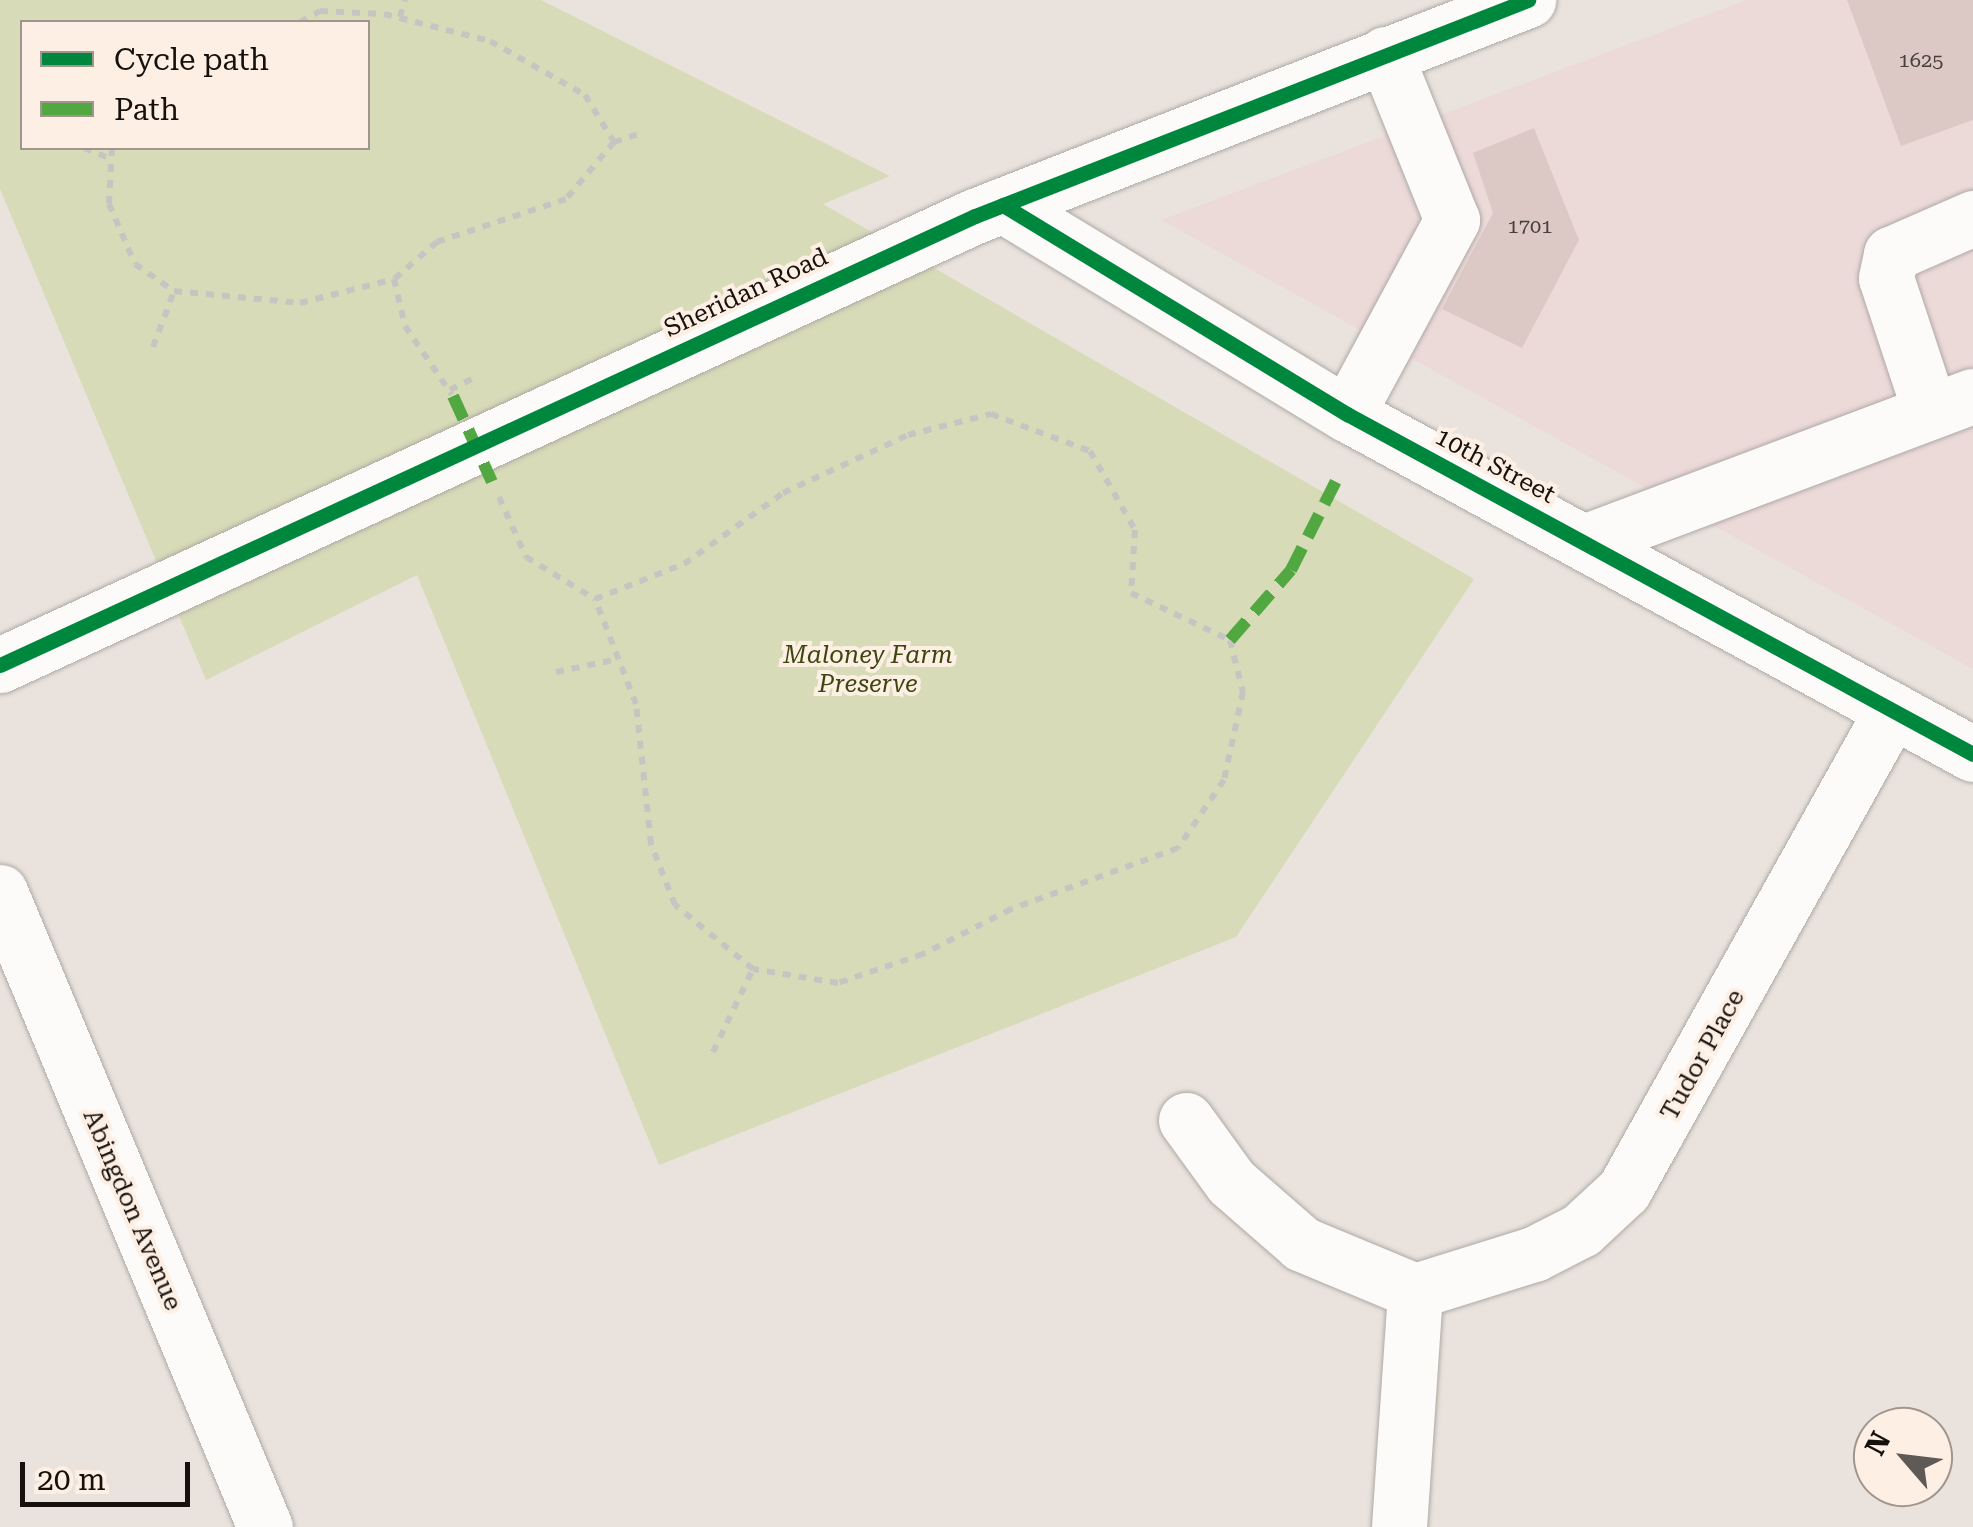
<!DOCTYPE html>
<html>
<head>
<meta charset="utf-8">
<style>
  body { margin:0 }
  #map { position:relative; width:1973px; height:1527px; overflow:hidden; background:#eae3dd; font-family:"Roboto Serif",serif }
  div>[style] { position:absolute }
  .commercial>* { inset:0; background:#ecdad9 }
  .green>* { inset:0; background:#d7dbb8 }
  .building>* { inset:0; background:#dcc9c6 }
  .path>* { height:6px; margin-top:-3px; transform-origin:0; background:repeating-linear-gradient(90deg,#c7c5c2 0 8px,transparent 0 16px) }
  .roads { filter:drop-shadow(0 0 2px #afa9a4) drop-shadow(0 0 2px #afa9a4) }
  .minor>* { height:55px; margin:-27.5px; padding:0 27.5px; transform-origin:27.5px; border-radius:27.5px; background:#fcfbfa }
  .quiet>* { height:12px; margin-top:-6px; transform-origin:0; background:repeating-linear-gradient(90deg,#51a841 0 25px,transparent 0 37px) }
  .cycleway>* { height:15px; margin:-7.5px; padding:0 7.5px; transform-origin:7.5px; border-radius:7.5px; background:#00873e }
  span { translate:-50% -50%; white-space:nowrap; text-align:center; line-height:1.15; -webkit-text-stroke:8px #feefe4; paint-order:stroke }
  .number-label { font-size:20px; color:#483f3b }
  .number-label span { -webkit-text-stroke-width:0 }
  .street-label { font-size:25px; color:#16110d }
  .park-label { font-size:25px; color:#3e4610; font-style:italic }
  .legend { position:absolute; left:20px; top:20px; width:350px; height:130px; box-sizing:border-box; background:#feefe4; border:2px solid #a1968e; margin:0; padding:12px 18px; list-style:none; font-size:30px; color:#16110d }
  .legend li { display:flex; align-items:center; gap:20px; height:50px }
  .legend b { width:50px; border:2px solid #a1968e }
  .north { position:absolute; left:1853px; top:1407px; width:100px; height:100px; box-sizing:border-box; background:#feefe4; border:2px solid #a1968e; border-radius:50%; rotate:298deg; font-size:28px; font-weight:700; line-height:40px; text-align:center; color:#16110d }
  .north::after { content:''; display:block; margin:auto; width:35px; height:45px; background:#605a56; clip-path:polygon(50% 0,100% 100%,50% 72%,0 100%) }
  .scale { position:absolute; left:20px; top:1462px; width:170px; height:45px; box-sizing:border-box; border:5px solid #16110d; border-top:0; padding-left:12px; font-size:30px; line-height:35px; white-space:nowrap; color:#16110d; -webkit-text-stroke:8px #feefe4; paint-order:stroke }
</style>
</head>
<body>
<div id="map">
  <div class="commercial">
    <div style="clip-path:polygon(1746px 0,1973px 0,1973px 669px,1161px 220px)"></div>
  </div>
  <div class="green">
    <div style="clip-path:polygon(evenodd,0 0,541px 0,890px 176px,823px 204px,1474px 579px,1236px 937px,659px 1165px,417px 575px,206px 680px,0 189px,0 0,22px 22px,368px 22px,368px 148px,22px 148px,22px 22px)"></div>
  </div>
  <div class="building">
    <div style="clip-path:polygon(1847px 0,1973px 0,1973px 120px,1901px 146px)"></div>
    <div style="clip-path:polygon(1534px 128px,1579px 240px,1522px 348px,1442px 309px,1493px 213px,1473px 153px)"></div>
  </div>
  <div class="path">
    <div style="left:400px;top:17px;width:18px;rotate:-74deg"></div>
    <div style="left:300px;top:22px;width:23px;rotate:-29deg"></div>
    <div style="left:320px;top:11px;width:64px;rotate:2.7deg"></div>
    <div style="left:384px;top:14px;width:109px;rotate:14.3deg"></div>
    <div style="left:490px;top:41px;width:109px;rotate:29.6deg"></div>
    <div style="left:585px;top:95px;width:55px;rotate:58.3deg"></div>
    <div style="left:614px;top:142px;width:75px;rotate:130.1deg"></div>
    <div style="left:566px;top:199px;width:136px;rotate:161.6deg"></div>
    <div style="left:437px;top:242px;width:57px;rotate:139.3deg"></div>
    <div style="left:394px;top:279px;width:48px;rotate:76.8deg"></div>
    <div style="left:405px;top:326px;width:83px;rotate:55.7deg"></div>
    <div style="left:614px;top:142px;width:32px;rotate:-18deg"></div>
    <div style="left:84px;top:148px;width:24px;rotate:22deg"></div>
    <div style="left:112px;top:148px;width:56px;rotate:93.1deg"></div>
    <div style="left:109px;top:204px;width:65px;rotate:66.6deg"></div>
    <div style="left:135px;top:264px;width:47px;rotate:34.7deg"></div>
    <div style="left:174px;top:291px;width:127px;rotate:5.4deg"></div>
    <div style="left:300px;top:303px;width:97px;rotate:-14.3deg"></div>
    <div style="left:153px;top:347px;width:60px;rotate:-69.4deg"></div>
    <div style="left:450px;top:390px;width:27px;rotate:-27deg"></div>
    <div style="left:991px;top:414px;width:106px;rotate:20.5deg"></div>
    <div style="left:1090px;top:451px;width:91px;rotate:60.3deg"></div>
    <div style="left:1135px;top:530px;width:63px;rotate:93.6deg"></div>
    <div style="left:1131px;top:593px;width:110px;rotate:25.4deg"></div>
    <div style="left:1230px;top:640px;width:54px;rotate:76deg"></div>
    <div style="left:1243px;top:692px;width:90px;rotate:102.2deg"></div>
    <div style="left:1224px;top:780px;width:82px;rotate:124.1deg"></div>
    <div style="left:1178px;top:848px;width:178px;rotate:159.9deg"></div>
    <div style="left:1011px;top:909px;width:99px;rotate:152.9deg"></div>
    <div style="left:923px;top:954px;width:90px;rotate:161.2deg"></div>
    <div style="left:838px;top:983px;width:86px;rotate:-170.6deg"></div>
    <div style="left:753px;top:969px;width:101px;rotate:-140.6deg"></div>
    <div style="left:675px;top:905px;width:66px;rotate:-111.5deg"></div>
    <div style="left:651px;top:844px;width:141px;rotate:-96.1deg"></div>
    <div style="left:636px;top:704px;width:113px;rotate:-111.3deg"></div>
    <div style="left:595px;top:599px;width:96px;rotate:-21.5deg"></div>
    <div style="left:684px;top:564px;width:122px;rotate:-35.6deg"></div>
    <div style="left:783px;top:493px;width:138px;rotate:-24.9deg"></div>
    <div style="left:908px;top:435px;width:86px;rotate:-14.2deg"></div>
    <div style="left:499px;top:497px;width:66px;rotate:65.8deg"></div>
    <div style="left:526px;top:557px;width:81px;rotate:31.3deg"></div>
    <div style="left:556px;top:672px;width:64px;rotate:-11.7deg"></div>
    <div style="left:713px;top:1052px;width:92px;rotate:-64.3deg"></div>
  </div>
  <div class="roads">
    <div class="minor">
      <div style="left:1003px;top:205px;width:403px;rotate:31.3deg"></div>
      <div style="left:1347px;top:414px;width:712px;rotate:28.51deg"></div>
      <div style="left:1930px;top:411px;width:140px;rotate:-108.3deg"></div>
      <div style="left:1886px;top:278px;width:25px;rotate:-78deg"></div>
      <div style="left:1891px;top:254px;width:90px;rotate:-23.7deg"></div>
      <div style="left:1347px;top:414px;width:221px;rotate:-61.6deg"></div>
      <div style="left:1452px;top:220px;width:179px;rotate:-112deg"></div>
      <div style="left:1584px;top:542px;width:415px;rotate:-20.6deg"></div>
      <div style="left:0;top:665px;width:1073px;rotate:-24.73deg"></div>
      <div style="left:975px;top:216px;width:594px;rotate:-21.34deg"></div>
      <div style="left:0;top:892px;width:688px;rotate:67.35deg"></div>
      <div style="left:1186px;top:1120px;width:77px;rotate:54deg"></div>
      <div style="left:1231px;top:1182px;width:94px;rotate:41.1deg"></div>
      <div style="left:1302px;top:1244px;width:122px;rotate:22.6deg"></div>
      <div style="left:1399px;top:1527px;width:237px;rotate:-86.1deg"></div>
      <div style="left:1415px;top:1291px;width:125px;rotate:-17.3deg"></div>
      <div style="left:1534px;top:1254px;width:53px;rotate:-27.1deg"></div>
      <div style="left:1581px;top:1230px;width:59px;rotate:-42.9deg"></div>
      <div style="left:1624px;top:1190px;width:550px;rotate:-60.82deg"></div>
    </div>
  </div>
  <div class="quiet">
    <div style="left:453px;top:396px;width:94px;rotate:65.6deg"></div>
    <div style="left:1230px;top:640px;width:93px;rotate:-48.9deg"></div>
    <div style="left:1291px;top:570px;width:100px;rotate:-63.2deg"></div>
  </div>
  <div class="cycleway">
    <div style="left:1003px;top:205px;width:403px;rotate:31.3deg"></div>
    <div style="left:1347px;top:414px;width:712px;rotate:28.51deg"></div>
    <div style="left:0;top:665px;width:1073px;rotate:-24.73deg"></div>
    <div style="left:975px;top:216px;width:594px;rotate:-21.34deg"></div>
  </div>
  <div class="number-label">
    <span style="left:1921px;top:60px">1625</span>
    <span style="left:1530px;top:226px">1701</span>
  </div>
  <div class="street-label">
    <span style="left:746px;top:293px;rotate:-25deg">Sheridan Road</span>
    <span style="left:1495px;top:466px;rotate:28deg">10th Street</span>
    <span style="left:1703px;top:1055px;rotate:-61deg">Tudor Place</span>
    <span style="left:132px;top:1210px;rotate:67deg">Abingdon Avenue</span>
  </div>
  <div class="park-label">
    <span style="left:868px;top:670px">Maloney Farm<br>Preserve</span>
  </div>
  <ul class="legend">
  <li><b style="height:12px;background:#00873e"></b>Cycle path</li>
  <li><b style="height:12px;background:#51a841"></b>Path</li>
  </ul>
  <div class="north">N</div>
  <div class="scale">20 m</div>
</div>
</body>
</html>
